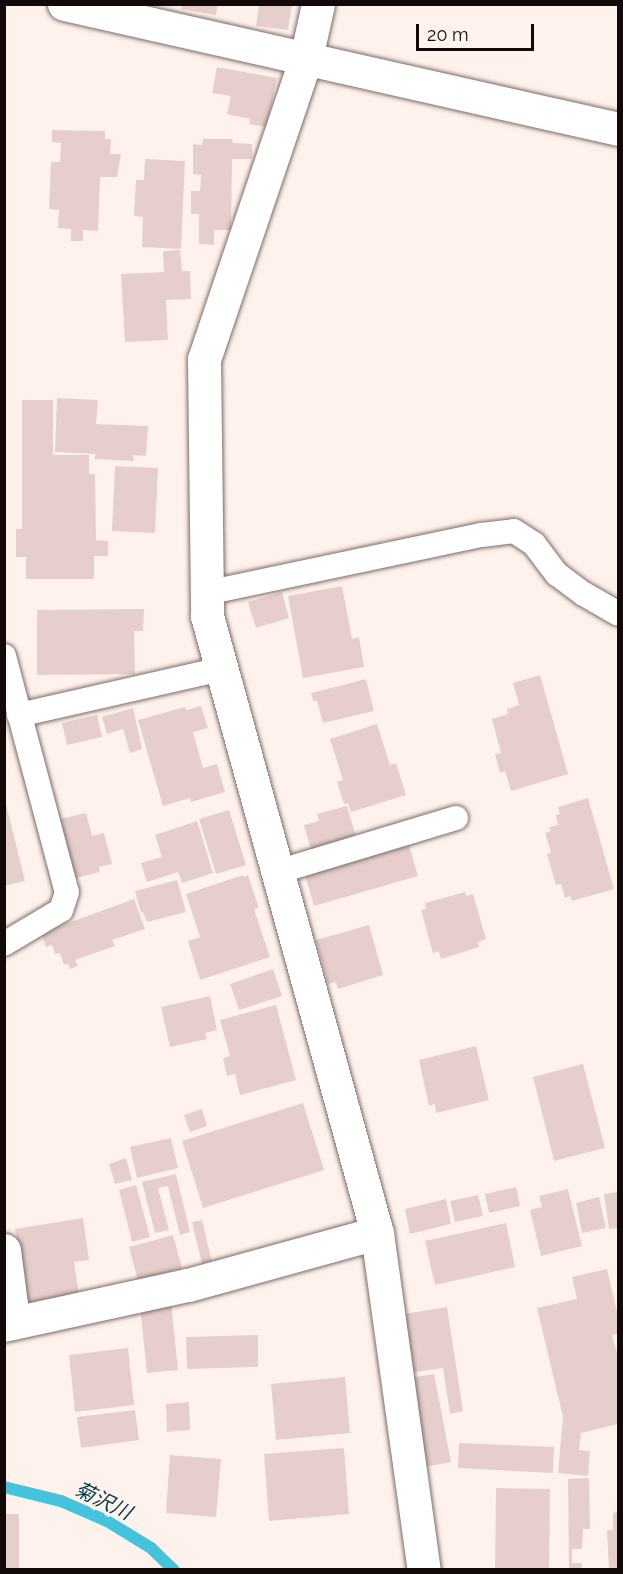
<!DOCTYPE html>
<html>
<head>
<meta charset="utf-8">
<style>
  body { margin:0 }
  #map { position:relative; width:623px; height:1574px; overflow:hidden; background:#fff2ed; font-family:Raleway,"Noto Sans JP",sans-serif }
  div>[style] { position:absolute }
  .stream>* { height:12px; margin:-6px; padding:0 6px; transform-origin:6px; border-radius:6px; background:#46c3dc }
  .building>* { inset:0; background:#e5cecb }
  .roads { filter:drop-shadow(0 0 2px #7d6c64) drop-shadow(0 0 2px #7d6c64) }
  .service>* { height:24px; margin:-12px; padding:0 12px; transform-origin:12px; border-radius:12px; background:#fff }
  .minor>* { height:33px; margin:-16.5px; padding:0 16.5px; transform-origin:16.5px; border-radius:16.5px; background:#fff }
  span { translate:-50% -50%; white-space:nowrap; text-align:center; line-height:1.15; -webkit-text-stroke:6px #fff2ed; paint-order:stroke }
  .water-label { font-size:20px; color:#003b46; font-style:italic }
  .frame { position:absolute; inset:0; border:6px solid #110a08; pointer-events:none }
  .scale { position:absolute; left:416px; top:24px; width:118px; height:27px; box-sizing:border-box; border:3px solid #110a08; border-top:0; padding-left:8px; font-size:18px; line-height:21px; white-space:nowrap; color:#110a08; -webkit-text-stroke:4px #fff2ed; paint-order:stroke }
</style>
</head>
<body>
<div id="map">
  <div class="stream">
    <div style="left:4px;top:1487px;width:59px;rotate:13.8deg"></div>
    <div style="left:61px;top:1501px;width:50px;rotate:23.5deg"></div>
    <div style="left:107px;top:1521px;width:52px;rotate:31.5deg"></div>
    <div style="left:151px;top:1548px;width:32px;rotate:44deg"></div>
  </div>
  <div class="building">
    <div style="clip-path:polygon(182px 4px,218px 4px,216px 15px,181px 9px)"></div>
    <div style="clip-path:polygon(259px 4px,292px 4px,288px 30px,256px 26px)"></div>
    <div style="clip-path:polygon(217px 67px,277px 78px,267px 127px,249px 124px,250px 119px,227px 114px,231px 96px,212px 93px)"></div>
    <div style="clip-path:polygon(52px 130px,105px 131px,105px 139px,111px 139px,110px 154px,121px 154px,117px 177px,100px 177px,98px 231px,83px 230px,83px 241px,71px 241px,71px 229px,58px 228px,59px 210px,49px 209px,51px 162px,60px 162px,61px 143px,52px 142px)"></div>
    <div style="clip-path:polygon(203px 139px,232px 139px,233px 143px,252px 144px,252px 159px,232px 159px,231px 230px,214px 230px,214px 245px,199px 244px,199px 214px,191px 214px,191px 191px,200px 191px,201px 175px,193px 174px,193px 144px,202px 145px)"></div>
    <div style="clip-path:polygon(145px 159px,185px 161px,181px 249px,142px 247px,143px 217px,134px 216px,136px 180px,144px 180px)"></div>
    <div style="clip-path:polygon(180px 250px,182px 271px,190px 271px,191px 299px,166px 300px,168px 340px,125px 342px,121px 274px,164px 272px,163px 251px)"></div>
    <div style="clip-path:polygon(57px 398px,98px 400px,96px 424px,148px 426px,146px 456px,133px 455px,134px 461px,94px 459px,96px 454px,55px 452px)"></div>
    <div style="clip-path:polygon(22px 400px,53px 400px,53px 455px,89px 455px,89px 474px,95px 474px,96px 540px,108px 541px,108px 556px,94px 556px,94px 579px,26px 579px,26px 557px,16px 557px,16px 529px,22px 529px)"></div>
    <div style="clip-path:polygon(115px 466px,158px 468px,155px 533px,112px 531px)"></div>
    <div style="clip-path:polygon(342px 586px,352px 639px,359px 637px,364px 667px,303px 678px,288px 596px)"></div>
    <div style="clip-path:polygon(282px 592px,289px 618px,256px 628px,248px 602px)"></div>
    <div style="clip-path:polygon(144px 609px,143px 631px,134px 631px,135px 674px,37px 675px,37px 610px)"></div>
    <div style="clip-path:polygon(540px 675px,568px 774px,511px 791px,505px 771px,500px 773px,495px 754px,501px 753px,492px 719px,508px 714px,507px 709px,519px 705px,513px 683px)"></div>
    <div style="clip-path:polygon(366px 679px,374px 711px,323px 723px,317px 701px,313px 701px,311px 693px)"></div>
    <div style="clip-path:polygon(201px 706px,208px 728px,193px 732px,203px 768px,217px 764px,225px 792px,191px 802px,190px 798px,163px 806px,138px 720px,185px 707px,186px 710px)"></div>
    <div style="clip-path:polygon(133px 708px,142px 749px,130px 753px,123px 729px,107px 734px,102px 717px)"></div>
    <div style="clip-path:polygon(97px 715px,102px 737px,67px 745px,62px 723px)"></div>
    <div style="clip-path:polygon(377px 724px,390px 765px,396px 763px,406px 795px,351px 812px,348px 803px,344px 804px,337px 782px,343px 780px,330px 739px)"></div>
    <div style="clip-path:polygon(4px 796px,25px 881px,4px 886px)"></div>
    <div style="clip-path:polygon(588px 798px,614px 889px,572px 901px,570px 896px,565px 898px,561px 884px,556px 885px,547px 854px,551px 852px,545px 833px,551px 831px,549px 827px,558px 825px,556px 815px,560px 814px,558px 807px)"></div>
    <div style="clip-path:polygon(347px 806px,356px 837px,311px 850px,304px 825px,319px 821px,317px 814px)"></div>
    <div style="clip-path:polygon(229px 810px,246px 865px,216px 874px,199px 819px)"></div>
    <div style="clip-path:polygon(86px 813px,92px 836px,104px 833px,112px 864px,99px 867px,100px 872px,75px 878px,60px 819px)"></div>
    <div style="clip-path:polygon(197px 821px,213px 873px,182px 883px,178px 872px,147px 882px,141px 863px,162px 857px,155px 835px)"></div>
    <div style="clip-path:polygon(409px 845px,418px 876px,314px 906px,305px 875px)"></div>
    <div style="clip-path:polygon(243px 875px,244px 877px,248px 875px,259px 908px,254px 909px,270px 957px,200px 980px,188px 941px,200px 937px,186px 894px)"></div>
    <div style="clip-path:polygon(177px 880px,186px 912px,147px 922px,143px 912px,141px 913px,135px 891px)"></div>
    <div style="clip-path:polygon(465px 892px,466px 896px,473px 894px,486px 939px,478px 942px,479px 947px,441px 959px,439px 952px,433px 953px,421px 910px,426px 909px,425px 903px)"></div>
    <div style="clip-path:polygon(134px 899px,145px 929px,112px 940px,115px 946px,75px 960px,78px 966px,70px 969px,68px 964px,64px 965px,60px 953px,55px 954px,52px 945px,46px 947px,41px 933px)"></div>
    <div style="clip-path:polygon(369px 925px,383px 975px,338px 989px,336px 982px,328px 984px,316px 940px)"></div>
    <div style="clip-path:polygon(273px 969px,282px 996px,239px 1010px,230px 984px)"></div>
    <div style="clip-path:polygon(210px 996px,217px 1030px,205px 1033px,207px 1039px,170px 1047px,161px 1007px)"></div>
    <div style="clip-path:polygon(276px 1005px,296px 1080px,240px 1095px,235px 1074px,227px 1076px,223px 1058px,230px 1056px,220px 1020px)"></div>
    <div style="clip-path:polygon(476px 1046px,489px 1100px,436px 1113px,435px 1104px,429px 1106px,419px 1060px)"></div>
    <div style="clip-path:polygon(583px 1064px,605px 1148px,554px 1161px,533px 1077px)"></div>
    <div style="clip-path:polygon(303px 1103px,324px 1170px,203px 1208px,182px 1141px)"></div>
    <div style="clip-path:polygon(202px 1109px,207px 1126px,190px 1132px,184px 1115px)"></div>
    <div style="clip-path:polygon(171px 1138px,178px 1168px,137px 1178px,130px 1147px)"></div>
    <div style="clip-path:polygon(126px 1158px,132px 1180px,115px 1184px,109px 1164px)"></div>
    <div style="clip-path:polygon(176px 1174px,190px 1232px,180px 1235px,168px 1186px,158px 1188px,169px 1230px,155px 1233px,142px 1182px)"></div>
    <div style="clip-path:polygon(136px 1185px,150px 1237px,132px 1242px,119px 1190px)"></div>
    <div style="clip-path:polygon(516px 1187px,520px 1206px,489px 1213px,485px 1194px)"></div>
    <div style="clip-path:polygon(568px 1189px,582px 1246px,541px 1256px,530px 1210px,542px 1207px,539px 1196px)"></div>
    <div style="clip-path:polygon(618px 1192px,618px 1228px,609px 1229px,604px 1194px)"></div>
    <div style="clip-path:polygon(478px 1195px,483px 1216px,455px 1222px,450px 1201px)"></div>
    <div style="clip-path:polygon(599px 1197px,606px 1228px,582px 1233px,576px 1203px)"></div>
    <div style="clip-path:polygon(446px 1199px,451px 1224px,410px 1234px,405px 1209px)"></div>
    <div style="clip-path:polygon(83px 1218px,89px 1260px,74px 1262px,79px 1295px,27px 1303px,15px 1229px)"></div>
    <div style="clip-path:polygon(202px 1220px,212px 1262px,202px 1264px,192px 1222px)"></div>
    <div style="clip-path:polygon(506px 1223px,515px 1267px,435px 1285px,425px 1241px)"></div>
    <div style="clip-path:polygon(173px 1235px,182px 1268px,138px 1281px,129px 1247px)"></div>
    <div style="clip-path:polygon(607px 1269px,618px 1316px,618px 1334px,612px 1335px,618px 1357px,618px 1424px,581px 1433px,579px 1450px,590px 1451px,588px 1476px,558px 1473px,563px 1417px,537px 1308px,577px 1299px,572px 1277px)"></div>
    <div style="clip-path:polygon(171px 1302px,178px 1370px,147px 1373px,140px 1306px)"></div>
    <div style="clip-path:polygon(447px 1307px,463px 1411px,450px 1414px,443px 1368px,408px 1373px,398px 1315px)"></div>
    <div style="clip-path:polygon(258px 1335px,258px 1367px,187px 1369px,186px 1337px)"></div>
    <div style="clip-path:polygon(128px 1348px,134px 1405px,75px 1412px,69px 1355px)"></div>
    <div style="clip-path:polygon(434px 1374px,451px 1462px,425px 1467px,410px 1378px)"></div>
    <div style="clip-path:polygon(345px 1377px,350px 1433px,276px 1440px,271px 1384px)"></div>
    <div style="clip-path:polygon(189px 1402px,190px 1430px,167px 1432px,166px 1404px)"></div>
    <div style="clip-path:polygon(135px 1410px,139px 1440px,81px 1448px,77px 1417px)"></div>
    <div style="clip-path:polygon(459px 1443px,554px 1447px,553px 1473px,458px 1468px)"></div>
    <div style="clip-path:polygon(344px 1448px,349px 1514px,269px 1521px,264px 1454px)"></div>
    <div style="clip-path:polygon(170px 1455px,221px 1459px,216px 1517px,166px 1513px)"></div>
    <div style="clip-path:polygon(589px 1478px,590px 1529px,583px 1529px,582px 1549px,572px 1549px,572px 1563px,582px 1563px,582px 1570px,569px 1570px,568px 1479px)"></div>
    <div style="clip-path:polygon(496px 1488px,550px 1489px,549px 1570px,495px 1570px)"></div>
    <div style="clip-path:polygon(618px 1512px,618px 1570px,609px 1570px,607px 1530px,613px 1530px,613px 1513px)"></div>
    <div style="clip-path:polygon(4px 1514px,19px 1514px,19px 1570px,4px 1570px)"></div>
  </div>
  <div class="roads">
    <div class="service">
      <div style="left:206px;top:593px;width:282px;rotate:-11.9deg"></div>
      <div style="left:482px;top:535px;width:32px;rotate:-7deg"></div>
      <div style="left:514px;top:531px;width:24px;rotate:33deg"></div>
      <div style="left:534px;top:544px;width:38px;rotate:53deg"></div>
      <div style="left:557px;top:574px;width:34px;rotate:37deg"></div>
      <div style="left:584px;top:594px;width:39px;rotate:30deg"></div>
      <div style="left:4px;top:656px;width:244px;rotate:75.1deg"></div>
      <div style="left:67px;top:892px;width:19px;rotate:108deg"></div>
      <div style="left:61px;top:910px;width:66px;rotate:149.2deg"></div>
      <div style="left:19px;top:715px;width:208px;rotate:-12.8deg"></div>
      <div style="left:277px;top:872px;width:187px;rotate:-16.8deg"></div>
    </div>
    <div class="minor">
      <div style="left:64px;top:4px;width:568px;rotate:12.71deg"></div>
      <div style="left:318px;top:4px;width:55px;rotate:102.5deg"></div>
      <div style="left:306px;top:58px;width:318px;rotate:108.7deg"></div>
      <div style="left:204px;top:359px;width:257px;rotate:89.3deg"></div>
      <div style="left:207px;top:616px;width:640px;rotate:74.6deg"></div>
      <div style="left:377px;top:1233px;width:340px;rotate:82.1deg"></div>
      <div style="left:4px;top:1250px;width:54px;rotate:82.6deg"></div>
      <div style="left:11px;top:1304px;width:20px;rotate:110deg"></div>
      <div style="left:4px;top:1325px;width:188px;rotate:-12.3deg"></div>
      <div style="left:188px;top:1285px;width:196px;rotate:-15.4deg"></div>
    </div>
  </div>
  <div class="water-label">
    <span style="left:103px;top:1501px;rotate:26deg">菊沢川</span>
  </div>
  <div class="frame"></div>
  <div class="scale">20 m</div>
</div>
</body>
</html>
